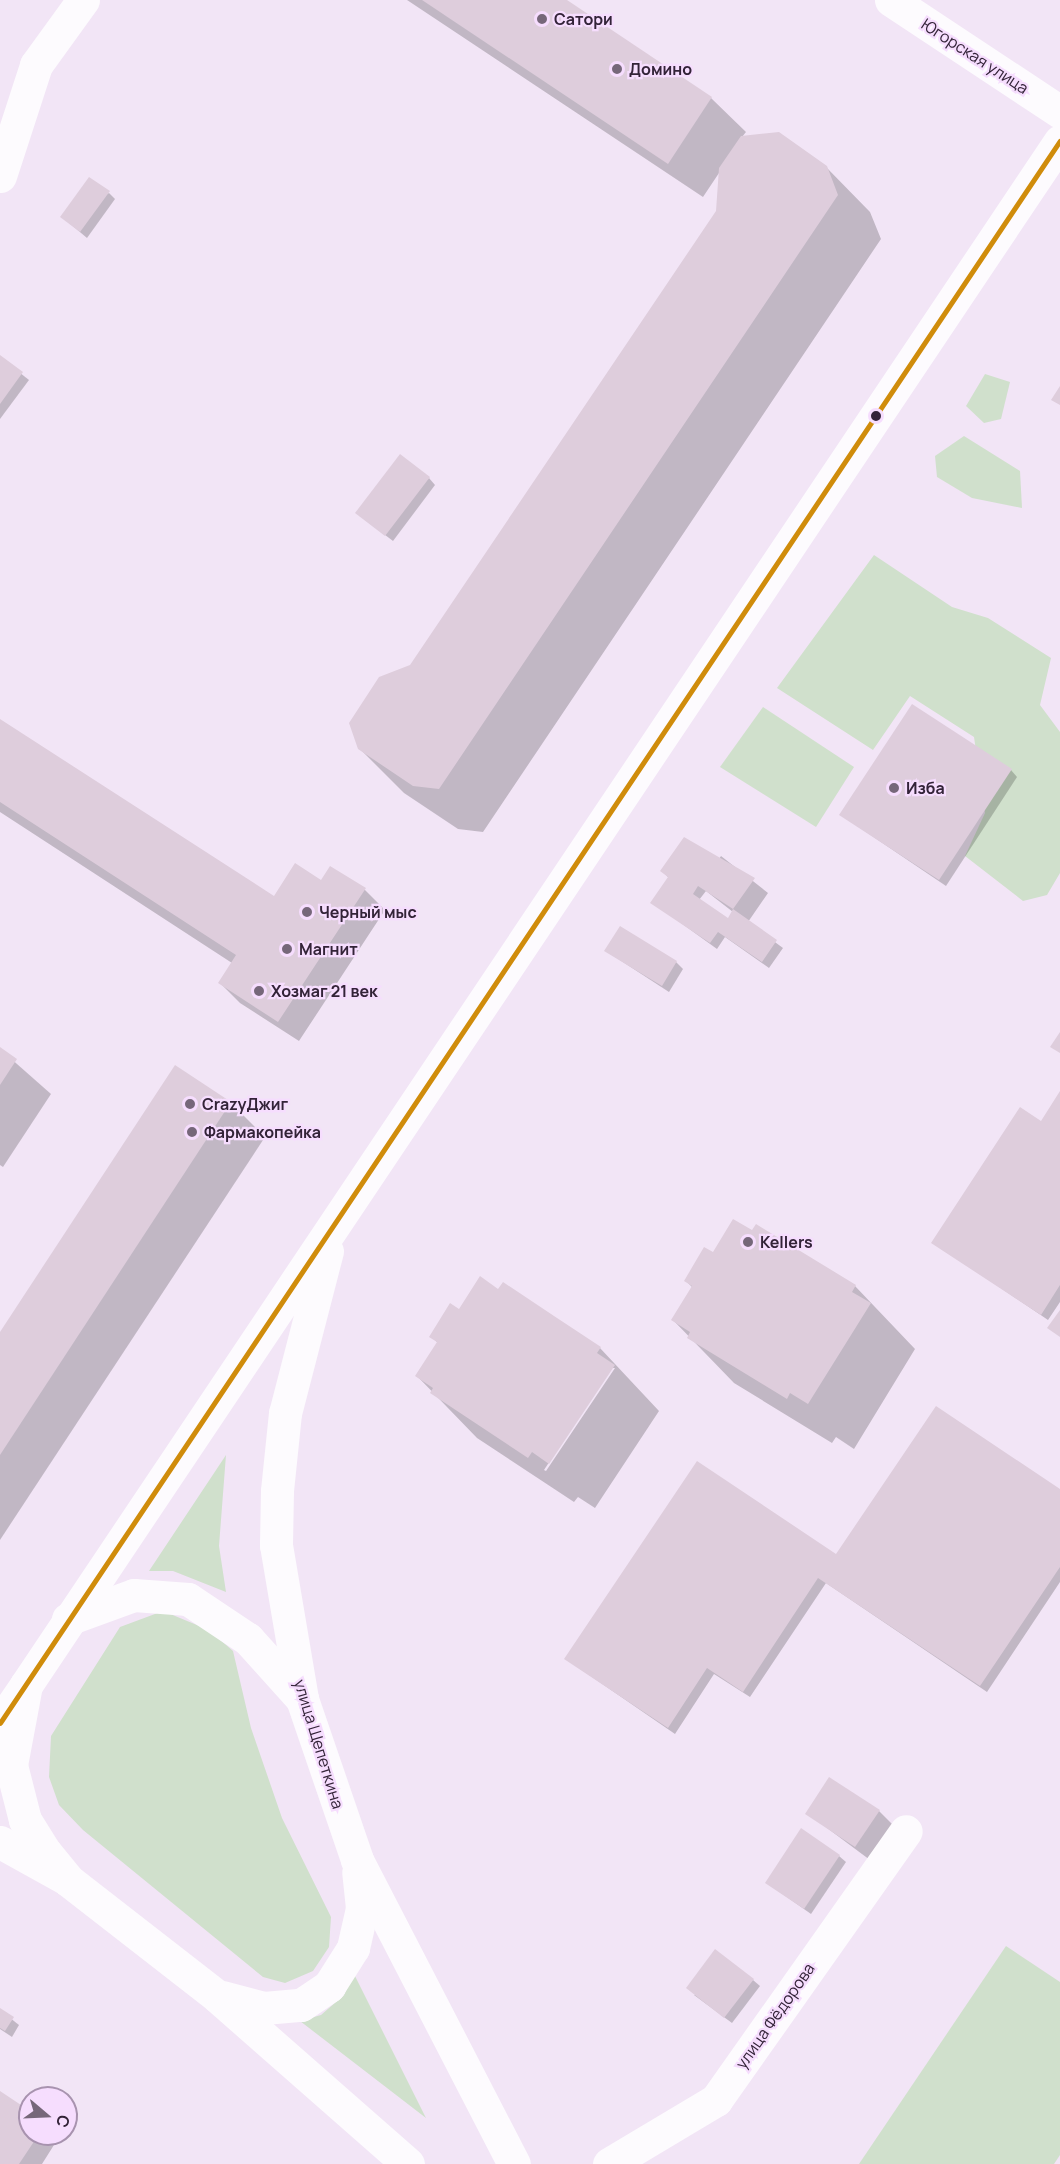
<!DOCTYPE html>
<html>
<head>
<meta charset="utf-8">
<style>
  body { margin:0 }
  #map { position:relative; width:1060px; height:2164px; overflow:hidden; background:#f2e5f6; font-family:Manrope,sans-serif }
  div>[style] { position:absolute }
  .green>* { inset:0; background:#d0e0cc }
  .shadow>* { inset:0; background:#0003 }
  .building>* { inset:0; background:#decddc }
  .minor>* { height:33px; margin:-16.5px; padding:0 16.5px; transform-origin:16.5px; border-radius:16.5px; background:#fdfbfe }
  .major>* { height:33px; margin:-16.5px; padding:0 16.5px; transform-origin:16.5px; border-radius:16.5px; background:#fdfbfe }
  .bus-1>* { height:4.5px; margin:-2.25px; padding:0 2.25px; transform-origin:2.25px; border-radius:2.25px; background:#d08c0b }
  .dots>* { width:16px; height:16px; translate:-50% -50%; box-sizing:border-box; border:3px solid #f6ddfe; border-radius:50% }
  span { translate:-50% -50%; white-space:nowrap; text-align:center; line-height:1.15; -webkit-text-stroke:4.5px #f6ddfe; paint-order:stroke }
  .poi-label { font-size:16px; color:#332338; font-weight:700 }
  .left { translate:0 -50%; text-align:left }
  .street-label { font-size:16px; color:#332338 }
  .north { position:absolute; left:18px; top:2086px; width:60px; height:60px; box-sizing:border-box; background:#f6ddfe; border:2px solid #a893af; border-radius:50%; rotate:109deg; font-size:16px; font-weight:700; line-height:24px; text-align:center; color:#332338 }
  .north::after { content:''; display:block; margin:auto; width:21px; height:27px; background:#76677a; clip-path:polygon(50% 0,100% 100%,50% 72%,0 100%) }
</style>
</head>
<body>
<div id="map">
  <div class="green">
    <div style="clip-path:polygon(985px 374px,1010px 382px,1001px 419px,984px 423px,966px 406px)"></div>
    <div style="clip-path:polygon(964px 436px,1020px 471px,1022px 508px,972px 498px,937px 477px,935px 456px)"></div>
    <div style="clip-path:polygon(874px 555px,952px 607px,988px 618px,1051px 658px,1040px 705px,1060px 732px,1060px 873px,1047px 895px,1023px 901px,965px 856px,985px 813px,974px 737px,910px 696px,873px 750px,777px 688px)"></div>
    <div style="clip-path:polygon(763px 707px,854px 767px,816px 827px,720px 767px)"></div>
    <div style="clip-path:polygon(226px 1455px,219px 1546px,226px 1592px,173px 1571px,149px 1571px)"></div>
    <div style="clip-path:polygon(163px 1611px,209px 1630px,233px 1651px,251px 1728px,282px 1818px,331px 1917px,329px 1947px,313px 1971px,285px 1983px,263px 1977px,83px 1830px,59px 1805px,49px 1777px,51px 1736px,120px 1627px)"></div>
    <div style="clip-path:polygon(1006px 1946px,1060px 1982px,1060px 2155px,1054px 2164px,859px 2164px)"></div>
    <div style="clip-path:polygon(354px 1974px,426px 2118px,300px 2021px,321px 2015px,344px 1995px)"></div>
  </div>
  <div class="shadow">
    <div style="clip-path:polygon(407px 0,564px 0,711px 98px,746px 132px,742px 137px,826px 167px,870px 212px,881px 239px,483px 832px,458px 829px,404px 793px,359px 748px,717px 211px,721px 170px,703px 197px)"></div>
    <div style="clip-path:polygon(109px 193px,115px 199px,87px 238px,62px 217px)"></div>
    <div style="clip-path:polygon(0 357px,29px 380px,0 419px)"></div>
    <div style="clip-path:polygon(429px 478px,435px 485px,393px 541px,364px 519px)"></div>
    <div style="clip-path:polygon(0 721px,273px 898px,321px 882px,365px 890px,385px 910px,299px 1041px,240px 1003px,220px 983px,232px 963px,0 812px)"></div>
    <div style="clip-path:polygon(1011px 770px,1017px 777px,946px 886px,841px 815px)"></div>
    <div style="clip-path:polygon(evenodd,721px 856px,768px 893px,748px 922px,783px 948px,769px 968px,725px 937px,717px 949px,652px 902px,669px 878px,662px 871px,717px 862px,721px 856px,706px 891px,733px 912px,728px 920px,699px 900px,706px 891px)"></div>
    <div style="clip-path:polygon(606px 951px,676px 962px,683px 969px,669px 992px)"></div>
    <div style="clip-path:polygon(0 1049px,51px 1094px,3px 1167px,0 1165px)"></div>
    <div style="clip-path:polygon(176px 1067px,231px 1103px,265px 1137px,0 1540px,0 1334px)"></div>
    <div style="clip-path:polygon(1060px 1094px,1060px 1302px,1048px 1320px,933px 1242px,1041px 1123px)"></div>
    <div style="clip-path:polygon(752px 1232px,855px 1286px,915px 1349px,854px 1449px,836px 1437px,832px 1443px,734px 1383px,673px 1320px,693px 1288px,685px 1280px,713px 1254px)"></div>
    <div style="clip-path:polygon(evenodd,499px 1291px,600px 1348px,659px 1411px,595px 1508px,578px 1497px,574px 1502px,477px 1438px,417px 1376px,438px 1343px,431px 1336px,459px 1311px,499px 1291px,611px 1368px,615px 1368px,546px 1471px,544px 1470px,611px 1368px)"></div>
    <div style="clip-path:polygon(1060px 1491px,1060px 1582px,987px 1692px,826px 1583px,750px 1697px,714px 1674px,675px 1734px,566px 1659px,837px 1557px)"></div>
    <div style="clip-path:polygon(879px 1811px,893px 1825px,870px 1860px,807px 1813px)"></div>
    <div style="clip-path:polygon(839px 1856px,846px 1862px,811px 1914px,767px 1883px)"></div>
    <div style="clip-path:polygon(753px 1980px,760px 1986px,732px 2023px,694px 1995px)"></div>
    <div style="clip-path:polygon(0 2010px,19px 2025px,12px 2037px,0 2029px)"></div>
    <div style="clip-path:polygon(0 2093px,30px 2113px,30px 2134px,59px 2137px,42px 2164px,0 2164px)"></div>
  </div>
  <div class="building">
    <div style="clip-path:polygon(422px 0,567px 0,712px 97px,668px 164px)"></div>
    <div style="clip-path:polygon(779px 132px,827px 166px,838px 195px,439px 789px,413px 786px,358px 749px,349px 723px,379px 677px,410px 665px,716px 211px,719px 168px,741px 136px)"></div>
    <div style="clip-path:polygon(89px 177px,110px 191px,80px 232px,60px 217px)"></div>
    <div style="clip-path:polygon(0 355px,23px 372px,0 404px)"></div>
    <div style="clip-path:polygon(1060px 386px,1060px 405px,1051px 400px)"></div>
    <div style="clip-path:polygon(400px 454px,430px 477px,385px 536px,355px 513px)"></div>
    <div style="clip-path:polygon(912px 704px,1012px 769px,939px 880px,839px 815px)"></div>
    <div style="clip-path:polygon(0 719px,274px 896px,295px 863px,321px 880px,330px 866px,366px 888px,278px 1022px,218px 983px,236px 955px,0 802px)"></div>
    <div style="clip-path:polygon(684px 837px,755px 878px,733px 909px,698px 886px,693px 894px,728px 918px,733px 909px,777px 940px,762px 962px,718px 932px,710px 943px,650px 903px,668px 877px,660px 871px)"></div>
    <div style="clip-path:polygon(620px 926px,677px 961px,662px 986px,604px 951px)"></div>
    <div style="clip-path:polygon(1060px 1032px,1060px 1053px,1050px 1047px)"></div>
    <div style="clip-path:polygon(0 1047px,17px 1059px,0 1085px)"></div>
    <div style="clip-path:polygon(175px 1065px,231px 1102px,0 1455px,0 1332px)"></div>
    <div style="clip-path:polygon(1060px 1091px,1060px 1285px,1041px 1315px,931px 1243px,1020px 1107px,1041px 1121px)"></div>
    <div style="clip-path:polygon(733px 1219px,752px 1230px,756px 1224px,856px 1285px,852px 1292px,871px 1303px,808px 1404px,790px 1393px,787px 1399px,687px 1338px,690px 1332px,671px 1320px,692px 1286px,684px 1281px,704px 1247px,713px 1252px)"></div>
    <div style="clip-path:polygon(480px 1276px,498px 1289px,503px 1282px,554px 1316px,601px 1347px,597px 1353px,615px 1365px,549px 1464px,532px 1452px,528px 1458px,430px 1393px,433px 1388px,415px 1376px,437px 1342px,429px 1337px,450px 1303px,459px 1309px)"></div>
    <div style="clip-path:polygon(1060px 1310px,1060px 1337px,1047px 1328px)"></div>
    <div style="clip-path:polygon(936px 1406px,1060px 1489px,1060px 1567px,980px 1686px,818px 1578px,743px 1692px,707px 1668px,668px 1728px,564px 1659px,697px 1461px,836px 1554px)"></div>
    <div style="clip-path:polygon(829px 1777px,880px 1810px,855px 1847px,805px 1814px)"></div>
    <div style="clip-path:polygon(801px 1828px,840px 1855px,804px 1909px,765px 1883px)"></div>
    <div style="clip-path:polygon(715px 1949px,754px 1979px,724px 2018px,686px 1988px)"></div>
    <div style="clip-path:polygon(0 2008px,14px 2017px,5px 2031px,0 2028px)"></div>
    <div style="clip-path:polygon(0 2091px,30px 2111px,30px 2134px,39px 2134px,19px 2164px,0 2164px)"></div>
  </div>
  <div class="minor">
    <div style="left:0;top:176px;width:117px;rotate:-72deg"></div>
    <div style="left:36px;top:65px;width:80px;rotate:-54.1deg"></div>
    <div style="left:0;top:1723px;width:46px;rotate:-55.6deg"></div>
    <div style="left:0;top:1842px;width:77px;rotate:28.9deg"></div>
    <div style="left:609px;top:2164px;width:125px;rotate:-30.9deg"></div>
    <div style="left:716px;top:2100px;width:329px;rotate:-54.8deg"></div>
  </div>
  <div class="major">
    <div style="left:891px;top:0;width:203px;rotate:33.5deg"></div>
    <div style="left:327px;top:1251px;width:167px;rotate:104.5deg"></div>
    <div style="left:285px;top:1413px;width:78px;rotate:95.9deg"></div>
    <div style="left:277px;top:1491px;width:54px;rotate:91.1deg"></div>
    <div style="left:276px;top:1545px;width:156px;rotate:80.4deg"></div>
    <div style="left:302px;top:1699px;width:170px;rotate:71.1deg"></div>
    <div style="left:357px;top:1860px;width:342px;rotate:62.7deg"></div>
    <div style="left:68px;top:1619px;width:70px;rotate:-20deg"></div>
    <div style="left:134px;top:1595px;width:54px;rotate:4.2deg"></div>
    <div style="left:188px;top:1599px;width:72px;rotate:33.7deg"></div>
    <div style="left:248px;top:1639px;width:81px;rotate:48deg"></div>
    <div style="left:222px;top:1997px;width:43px;rotate:14.7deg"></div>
    <div style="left:264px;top:2008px;width:37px;rotate:-5deg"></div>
    <div style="left:301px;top:2005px;width:34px;rotate:-34deg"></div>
    <div style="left:329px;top:1986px;width:45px;rotate:-57.7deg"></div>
    <div style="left:353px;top:1948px;width:41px;rotate:-77.3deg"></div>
    <div style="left:362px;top:1908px;width:36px;rotate:-96deg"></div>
    <div style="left:408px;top:2164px;width:254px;rotate:-138.7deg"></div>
    <div style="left:217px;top:1996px;width:189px;rotate:-142.1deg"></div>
    <div style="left:68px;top:1880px;width:36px;rotate:-129deg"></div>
    <div style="left:45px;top:1852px;width:38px;rotate:-122deg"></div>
    <div style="left:25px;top:1820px;width:57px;rotate:-104.3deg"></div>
    <div style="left:11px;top:1765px;width:81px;rotate:-79.4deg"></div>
    <div style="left:26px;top:1685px;width:1858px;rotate:-56.19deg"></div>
  </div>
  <div class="bus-1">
    <div style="left:0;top:1723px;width:1904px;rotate:-56.18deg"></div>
  </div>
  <div class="dots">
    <div style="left:542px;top:19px;background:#76677a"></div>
    <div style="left:617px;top:69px;background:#76677a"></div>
    <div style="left:876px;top:416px;background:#332338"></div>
    <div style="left:894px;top:788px;background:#76677a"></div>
    <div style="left:307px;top:912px;background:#76677a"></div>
    <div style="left:287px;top:949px;background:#76677a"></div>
    <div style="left:259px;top:991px;background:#76677a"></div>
    <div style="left:190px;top:1104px;background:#76677a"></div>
    <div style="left:192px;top:1132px;background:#76677a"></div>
    <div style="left:748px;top:1242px;background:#76677a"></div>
  </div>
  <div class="poi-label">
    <span class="left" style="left:554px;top:19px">Сатори</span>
    <span class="left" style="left:629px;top:69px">Домино</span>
    <span class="left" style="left:906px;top:788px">Изба</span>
    <span class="left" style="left:319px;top:912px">Черный мыс</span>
    <span class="left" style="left:299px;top:949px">Магнит</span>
    <span class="left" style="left:271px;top:991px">Хозмаг 21 век</span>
    <span class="left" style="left:202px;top:1104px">CrazyДжиг</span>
    <span class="left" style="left:204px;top:1132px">Фармакопейка</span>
    <span class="left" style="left:760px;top:1242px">Kellers</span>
  </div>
  <div class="street-label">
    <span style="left:975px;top:56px;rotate:33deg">Югорская улица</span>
    <span style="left:319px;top:1744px;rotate:73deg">улица Щепеткина</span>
    <span style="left:775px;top:2016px;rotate:-55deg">улица Фёдорова</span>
  </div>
  <div class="north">С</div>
</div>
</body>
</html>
